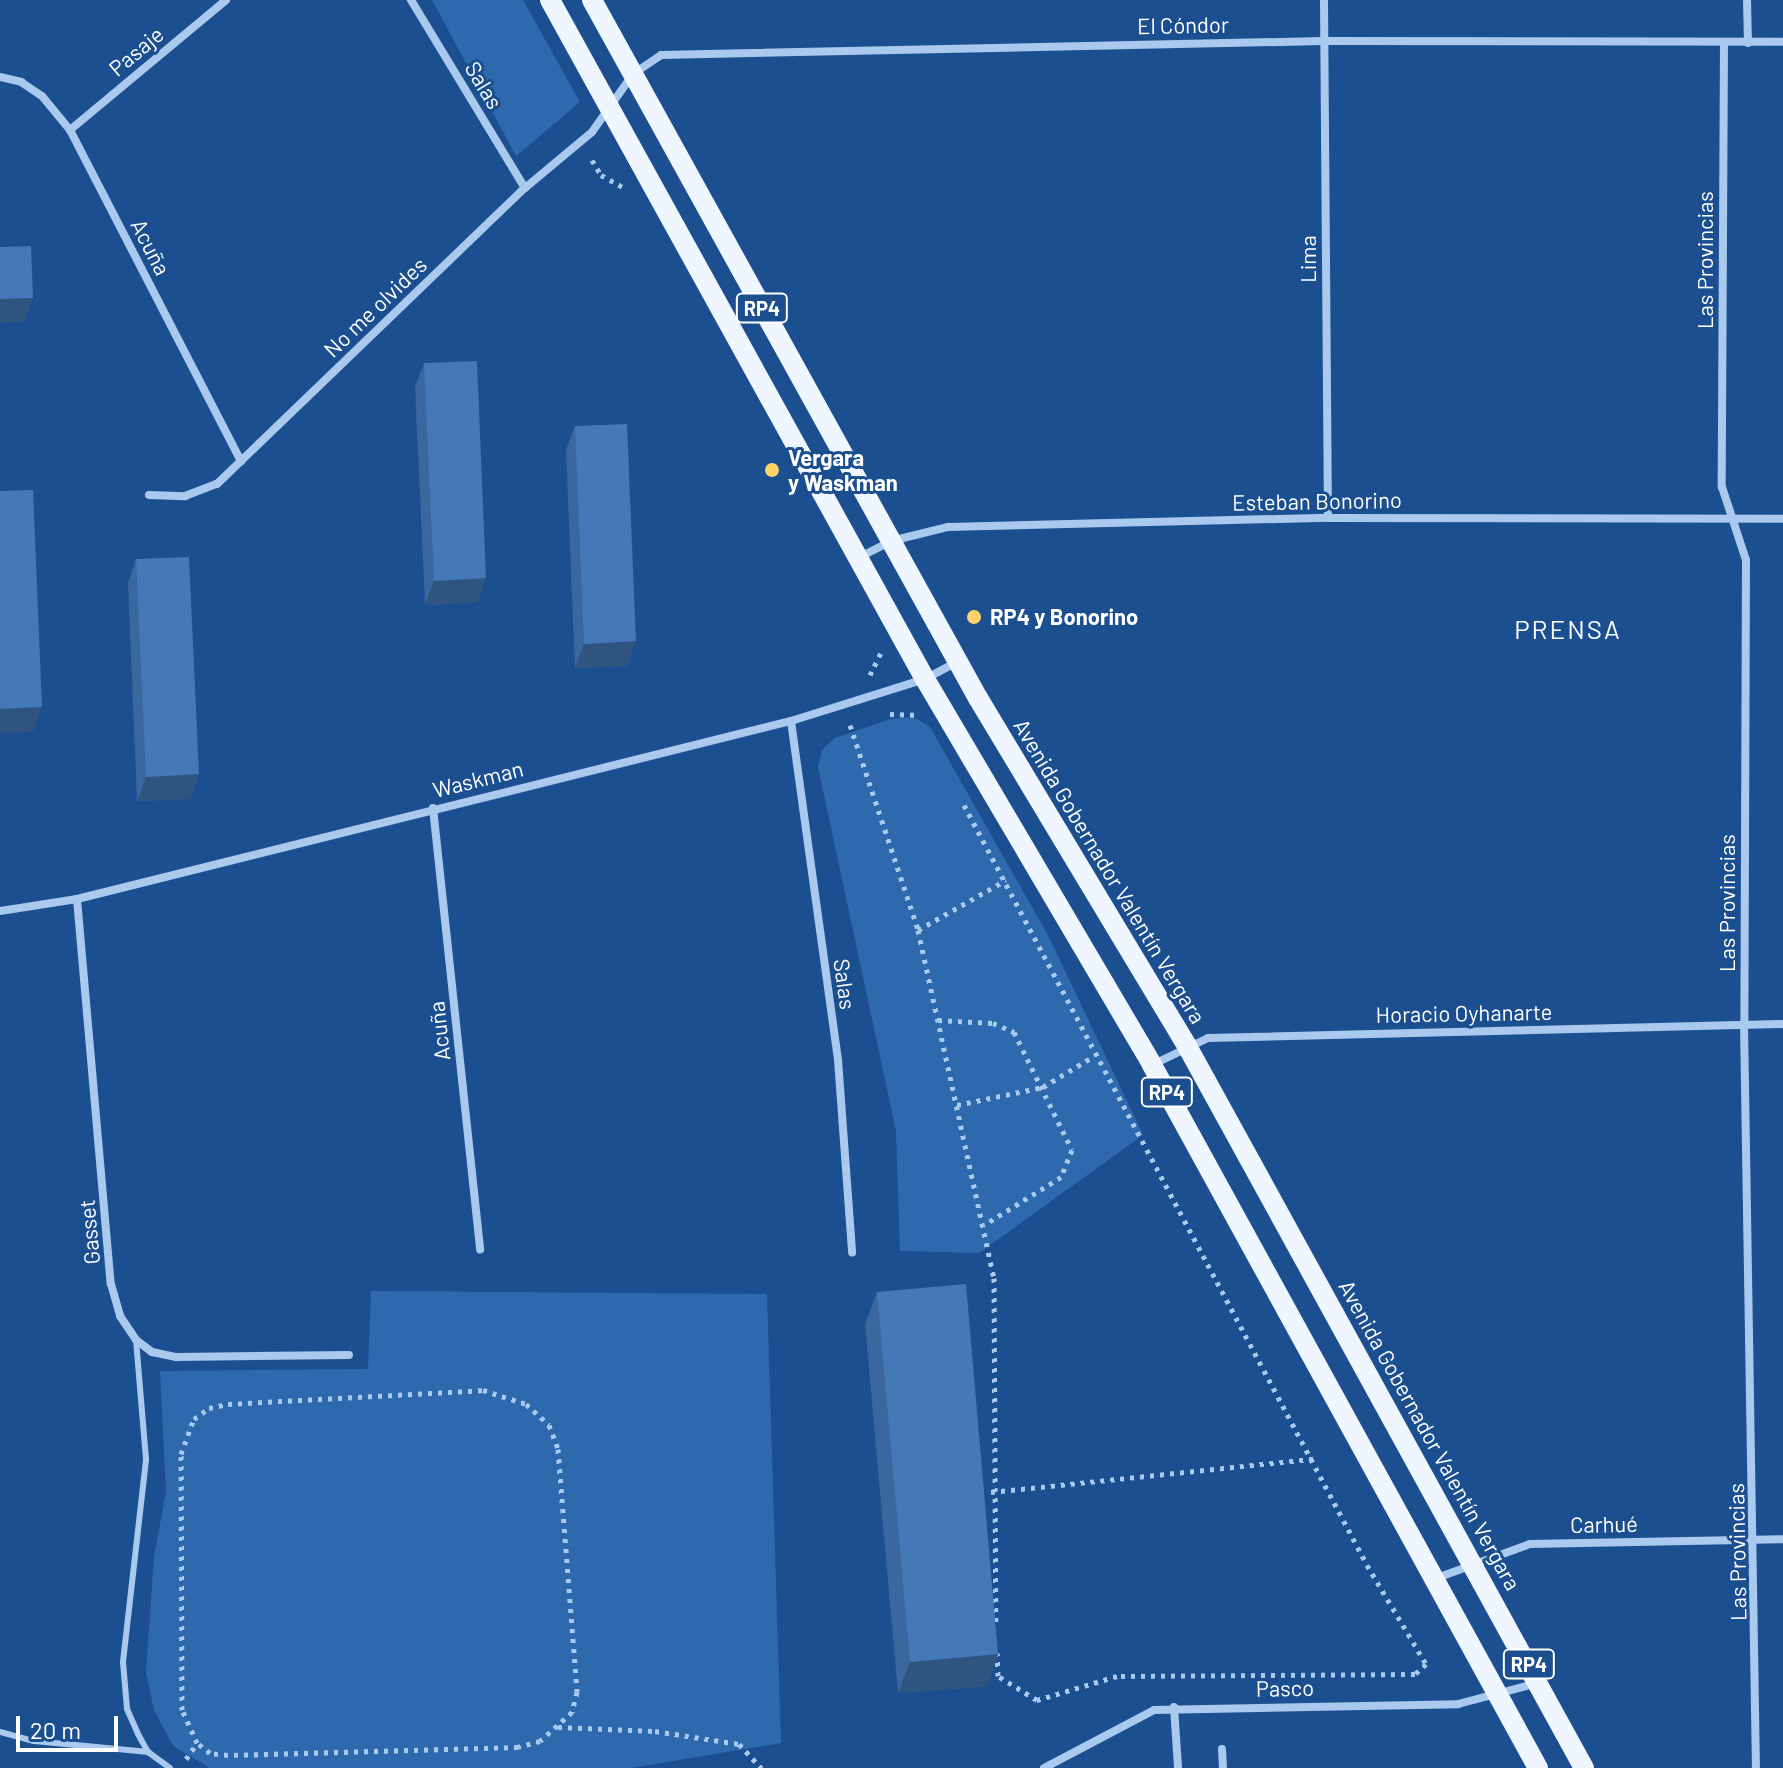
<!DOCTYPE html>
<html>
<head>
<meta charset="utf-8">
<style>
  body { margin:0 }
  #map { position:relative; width:1783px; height:1768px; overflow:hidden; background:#1b4f8f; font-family:Barlow,sans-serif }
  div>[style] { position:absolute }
  .green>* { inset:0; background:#2e69ad }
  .path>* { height:5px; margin-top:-2.5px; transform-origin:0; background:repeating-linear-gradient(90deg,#a9c9ee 0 4px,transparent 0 10px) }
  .lane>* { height:6px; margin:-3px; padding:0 3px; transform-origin:3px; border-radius:3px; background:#a9c9ee }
  .street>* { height:8px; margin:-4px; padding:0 4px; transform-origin:4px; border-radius:4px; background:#a9c9ee }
  .primary>* { height:20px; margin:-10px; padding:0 10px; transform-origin:10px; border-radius:10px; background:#f0f6ff }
  .wall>* { inset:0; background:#3a679d }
  .shaded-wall>* { inset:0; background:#305480 }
  .building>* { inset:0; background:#4478b7 }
  .dots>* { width:22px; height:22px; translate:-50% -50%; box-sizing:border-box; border:4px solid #1b4f8f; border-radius:50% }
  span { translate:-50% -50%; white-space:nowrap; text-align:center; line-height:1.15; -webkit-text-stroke:6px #1b4f8f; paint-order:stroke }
  .shield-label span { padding:2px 6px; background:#1b4f8f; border:2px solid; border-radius:6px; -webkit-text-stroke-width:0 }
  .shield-label { font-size:20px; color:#fff; font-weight:700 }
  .street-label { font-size:22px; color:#fff }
  .poi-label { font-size:22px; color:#fff; font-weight:700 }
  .left { translate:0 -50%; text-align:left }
  .quarter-label { font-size:26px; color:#fff; letter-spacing:2px }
  .scale { position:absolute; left:16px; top:1716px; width:102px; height:36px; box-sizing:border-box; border:4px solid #fff; border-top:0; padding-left:10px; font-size:24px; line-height:28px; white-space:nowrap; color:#fff; -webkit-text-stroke:6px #1b4f8f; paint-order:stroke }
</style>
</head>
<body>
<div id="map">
  <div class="green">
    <div style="clip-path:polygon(432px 0,523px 0,580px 102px,516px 156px)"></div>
    <div style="clip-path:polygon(913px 717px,930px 727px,1049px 937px,1143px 1135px,979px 1253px,900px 1251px,896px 1131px,818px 767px,822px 750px,835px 738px,891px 719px)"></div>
    <div style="clip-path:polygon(371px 1291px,767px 1294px,781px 1743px,631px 1768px,210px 1768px,173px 1746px,154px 1710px,146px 1672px,154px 1557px,166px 1491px,160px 1371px,368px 1369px)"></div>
  </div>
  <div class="path">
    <div style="left:592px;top:160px;width:17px;rotate:59deg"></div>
    <div style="left:601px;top:175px;width:25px;rotate:29deg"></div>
    <div style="left:870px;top:675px;width:25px;rotate:-64deg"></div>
    <div style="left:890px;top:714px;width:25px;rotate:2deg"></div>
    <div style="left:850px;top:725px;width:216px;rotate:71.6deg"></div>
    <div style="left:918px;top:930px;width:356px;rotate:77.7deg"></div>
    <div style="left:994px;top:1278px;width:349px;rotate:89.7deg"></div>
    <div style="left:964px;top:805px;width:860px;rotate:62.06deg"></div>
    <div style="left:1367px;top:1565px;width:115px;rotate:59.2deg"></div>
    <div style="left:1426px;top:1664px;width:15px;rotate:138deg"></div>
    <div style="left:1415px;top:1674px;width:298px;rotate:179.6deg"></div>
    <div style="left:1117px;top:1676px;width:84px;rotate:163.3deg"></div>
    <div style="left:1037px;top:1700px;width:46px;rotate:-148.4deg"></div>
    <div style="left:998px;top:1676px;width:23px;rotate:-92deg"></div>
    <div style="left:918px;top:930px;width:101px;rotate:-29.6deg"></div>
    <div style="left:938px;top:1020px;width:55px;rotate:3.1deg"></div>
    <div style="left:993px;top:1023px;width:23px;rotate:23deg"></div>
    <div style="left:1014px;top:1032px;width:131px;rotate:63.8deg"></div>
    <div style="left:1072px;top:1150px;width:29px;rotate:112deg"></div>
    <div style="left:1061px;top:1177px;width:91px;rotate:148.1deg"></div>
    <div style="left:957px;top:1105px;width:88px;rotate:-11.8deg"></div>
    <div style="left:1043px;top:1087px;width:60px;rotate:-31.3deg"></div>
    <div style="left:483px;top:1390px;width:45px;rotate:18deg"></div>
    <div style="left:526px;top:1404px;width:31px;rotate:42deg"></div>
    <div style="left:549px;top:1425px;width:26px;rotate:69deg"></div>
    <div style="left:558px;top:1449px;width:244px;rotate:85.5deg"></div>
    <div style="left:577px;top:1692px;width:21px;rotate:104deg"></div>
    <div style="left:572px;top:1712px;width:43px;rotate:137.8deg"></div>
    <div style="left:540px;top:1741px;width:23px;rotate:165deg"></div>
    <div style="left:518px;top:1747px;width:290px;rotate:178.4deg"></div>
    <div style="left:228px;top:1755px;width:18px;rotate:-174deg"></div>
    <div style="left:210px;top:1753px;width:16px;rotate:-142deg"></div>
    <div style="left:197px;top:1743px;width:36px;rotate:-114deg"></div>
    <div style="left:182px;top:1710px;width:256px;rotate:-90.2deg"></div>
    <div style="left:181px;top:1454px;width:37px;rotate:-70deg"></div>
    <div style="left:194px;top:1419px;width:19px;rotate:-36deg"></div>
    <div style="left:209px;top:1408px;width:19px;rotate:-12deg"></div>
    <div style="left:228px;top:1404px;width:255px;rotate:-3.1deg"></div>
    <div style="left:991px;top:1492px;width:324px;rotate:-5.9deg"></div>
    <div style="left:558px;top:1727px;width:97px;rotate:2.4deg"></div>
    <div style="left:655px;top:1731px;width:85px;rotate:8.8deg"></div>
    <div style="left:739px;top:1744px;width:33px;rotate:47deg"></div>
    <div style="left:186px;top:1759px;width:19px;rotate:-55deg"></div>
  </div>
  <div class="lane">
    <div style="left:136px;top:1340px;width:120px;rotate:85.2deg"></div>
    <div style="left:146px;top:1460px;width:203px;rotate:96.5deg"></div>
    <div style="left:123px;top:1662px;width:47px;rotate:85.1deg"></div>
    <div style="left:127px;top:1709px;width:27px;rotate:66deg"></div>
    <div style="left:138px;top:1734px;width:21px;rotate:61deg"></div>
    <div style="left:148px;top:1752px;width:27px;rotate:36deg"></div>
    <div style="left:0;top:1732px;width:35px;rotate:15deg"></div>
    <div style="left:34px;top:1741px;width:115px;rotate:5.5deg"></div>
  </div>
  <div class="street">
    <div style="left:411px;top:0;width:220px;rotate:58.8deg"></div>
    <div style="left:1324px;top:0;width:518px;rotate:89.56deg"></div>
    <div style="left:1747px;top:0;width:43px;rotate:88.7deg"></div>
    <div style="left:1724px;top:43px;width:444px;rotate:90.3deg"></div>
    <div style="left:1722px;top:487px;width:77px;rotate:71.8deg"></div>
    <div style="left:1746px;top:560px;width:464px;rotate:90.2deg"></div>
    <div style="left:1744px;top:1024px;width:744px;rotate:89.08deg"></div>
    <div style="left:0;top:77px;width:22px;rotate:13deg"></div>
    <div style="left:21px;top:82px;width:25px;rotate:34deg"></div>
    <div style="left:42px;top:96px;width:44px;rotate:50.5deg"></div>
    <div style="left:70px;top:130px;width:373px;rotate:62.7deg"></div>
    <div style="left:70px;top:130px;width:203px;rotate:-39.8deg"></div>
    <div style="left:149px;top:495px;width:36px;rotate:2deg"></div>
    <div style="left:185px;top:496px;width:34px;rotate:-21deg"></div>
    <div style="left:217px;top:484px;width:427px;rotate:-43.9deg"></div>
    <div style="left:525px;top:188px;width:87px;rotate:-39.9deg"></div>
    <div style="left:592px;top:132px;width:71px;rotate:-54.7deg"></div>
    <div style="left:633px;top:74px;width:34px;rotate:-34deg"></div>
    <div style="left:661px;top:55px;width:663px;rotate:-1.21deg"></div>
    <div style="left:1324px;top:41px;width:459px;rotate:0.1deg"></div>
    <div style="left:858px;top:558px;width:37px;rotate:-27deg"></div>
    <div style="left:891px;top:541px;width:59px;rotate:-13.8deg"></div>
    <div style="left:948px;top:527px;width:380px;rotate:-1.4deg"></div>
    <div style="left:1328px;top:518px;width:455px;rotate:0.1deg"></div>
    <div style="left:791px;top:721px;width:342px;rotate:82.1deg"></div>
    <div style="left:838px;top:1060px;width:193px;rotate:85.8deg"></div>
    <div style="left:433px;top:808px;width:444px;rotate:83.9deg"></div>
    <div style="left:77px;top:899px;width:386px;rotate:85deg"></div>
    <div style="left:111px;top:1284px;width:33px;rotate:74deg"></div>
    <div style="left:120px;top:1316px;width:29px;rotate:56deg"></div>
    <div style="left:136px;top:1340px;width:20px;rotate:37deg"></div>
    <div style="left:152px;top:1352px;width:25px;rotate:12deg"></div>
    <div style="left:176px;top:1357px;width:173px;rotate:-0.7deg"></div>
    <div style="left:0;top:911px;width:78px;rotate:-8.9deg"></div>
    <div style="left:77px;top:899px;width:736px;rotate:-14deg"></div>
    <div style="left:791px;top:721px;width:140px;rotate:-17.4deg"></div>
    <div style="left:925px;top:679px;width:36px;rotate:-28deg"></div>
    <div style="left:1154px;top:1064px;width:60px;rotate:-25.7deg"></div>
    <div style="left:1208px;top:1038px;width:575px;rotate:-1.39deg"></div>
    <div style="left:1434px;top:1579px;width:102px;rotate:-20deg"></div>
    <div style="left:1530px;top:1544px;width:253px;rotate:-1.1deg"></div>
    <div style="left:1174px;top:1707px;width:61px;rotate:86.2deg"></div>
    <div style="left:1222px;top:1749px;width:19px;rotate:87deg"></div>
    <div style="left:1044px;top:1768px;width:124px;rotate:-27.8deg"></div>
    <div style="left:1154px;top:1710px;width:304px;rotate:-1.1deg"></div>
    <div style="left:1458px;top:1704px;width:83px;rotate:-14.7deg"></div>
  </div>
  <div class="primary">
    <div style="left:550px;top:0;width:776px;rotate:61.09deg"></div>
    <div style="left:925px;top:679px;width:448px;rotate:59.5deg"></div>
    <div style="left:1152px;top:1065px;width:802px;rotate:61.23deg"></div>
    <div style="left:592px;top:0;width:798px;rotate:61.06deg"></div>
    <div style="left:978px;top:698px;width:406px;rotate:59deg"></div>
    <div style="left:1187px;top:1046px;width:824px;rotate:61.2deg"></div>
  </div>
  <div class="wall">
    <div style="clip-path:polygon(424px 363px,486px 578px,477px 602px,425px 605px,415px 387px)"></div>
    <div style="clip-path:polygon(575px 426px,636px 641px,627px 666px,575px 668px,566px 450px)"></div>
    <div style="clip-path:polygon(136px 559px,199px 774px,190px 799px,137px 801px,128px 583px)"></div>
    <div style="clip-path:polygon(877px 1292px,998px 1654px,987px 1686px,898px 1693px,865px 1324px)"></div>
  </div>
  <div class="shaded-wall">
    <div style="clip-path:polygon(33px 298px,24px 322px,0 323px,0 299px)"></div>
    <div style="clip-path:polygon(486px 578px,477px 602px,425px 605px,434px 581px)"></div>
    <div style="clip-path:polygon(636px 641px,627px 666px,575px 668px,584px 644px)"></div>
    <div style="clip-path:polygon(42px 707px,33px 732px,0 733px,0 709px)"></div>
    <div style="clip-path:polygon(199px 774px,190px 799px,137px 801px,146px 777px)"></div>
    <div style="clip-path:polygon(998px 1654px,987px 1686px,898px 1693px,910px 1662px)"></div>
  </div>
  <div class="building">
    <div style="clip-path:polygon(31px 246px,33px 298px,0 299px,0 247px)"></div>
    <div style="clip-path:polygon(477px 361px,486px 578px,434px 581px,424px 363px)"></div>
    <div style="clip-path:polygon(627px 424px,636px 641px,584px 644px,575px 426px)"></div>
    <div style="clip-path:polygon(33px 490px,42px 707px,0 709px,0 491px)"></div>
    <div style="clip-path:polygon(189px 557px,199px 774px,146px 777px,136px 559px)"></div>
    <div style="clip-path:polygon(966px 1284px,998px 1654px,910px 1662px,877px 1292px)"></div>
  </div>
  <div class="dots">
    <div style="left:772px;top:470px;background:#ffd166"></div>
    <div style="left:974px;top:617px;background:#ffd166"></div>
  </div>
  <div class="shield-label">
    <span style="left:762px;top:308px">RP4</span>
    <span style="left:1167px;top:1092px">RP4</span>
    <span style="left:1529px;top:1664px">RP4</span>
  </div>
  <div class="street-label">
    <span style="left:1183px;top:25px;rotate:-1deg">El Cóndor</span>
    <span style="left:136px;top:51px;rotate:-40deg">Pasaje</span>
    <span style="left:484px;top:85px;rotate:59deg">Salas</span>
    <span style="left:151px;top:247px;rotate:63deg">Acuña</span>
    <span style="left:1308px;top:259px;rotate:-90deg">Lima</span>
    <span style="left:1705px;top:260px;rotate:-90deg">Las Provincias</span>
    <span style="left:375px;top:307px;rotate:-44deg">No me olvides</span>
    <span style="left:1317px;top:501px;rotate:-1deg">Esteban Bonorino</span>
    <span style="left:478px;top:779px;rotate:-14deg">Waskman</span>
    <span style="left:1110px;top:871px;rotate:59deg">Avenida Gobernador Valentín Vergara</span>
    <span style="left:1727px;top:903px;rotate:-90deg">Las Provincias</span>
    <span style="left:845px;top:984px;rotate:82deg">Salas</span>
    <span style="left:1464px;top:1013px;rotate:-1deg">Horacio Oyhanarte</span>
    <span style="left:439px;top:1031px;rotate:-96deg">Acuña</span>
    <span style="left:89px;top:1232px;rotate:-95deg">Gasset</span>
    <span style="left:1430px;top:1435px;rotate:61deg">Avenida Gobernador Valentín Vergara</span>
    <span style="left:1604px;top:1524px;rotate:-1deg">Carhué</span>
    <span style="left:1737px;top:1552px;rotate:-91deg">Las Provincias</span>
    <span style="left:1285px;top:1688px;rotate:-1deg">Pasco</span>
  </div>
  <div class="poi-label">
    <span class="left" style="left:788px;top:470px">Vergara<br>y Waskman</span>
    <span class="left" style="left:990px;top:617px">RP4 y Bonorino</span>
  </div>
  <div class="quarter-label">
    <span style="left:1568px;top:629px">PRENSA</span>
  </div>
  <div class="scale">20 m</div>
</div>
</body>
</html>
